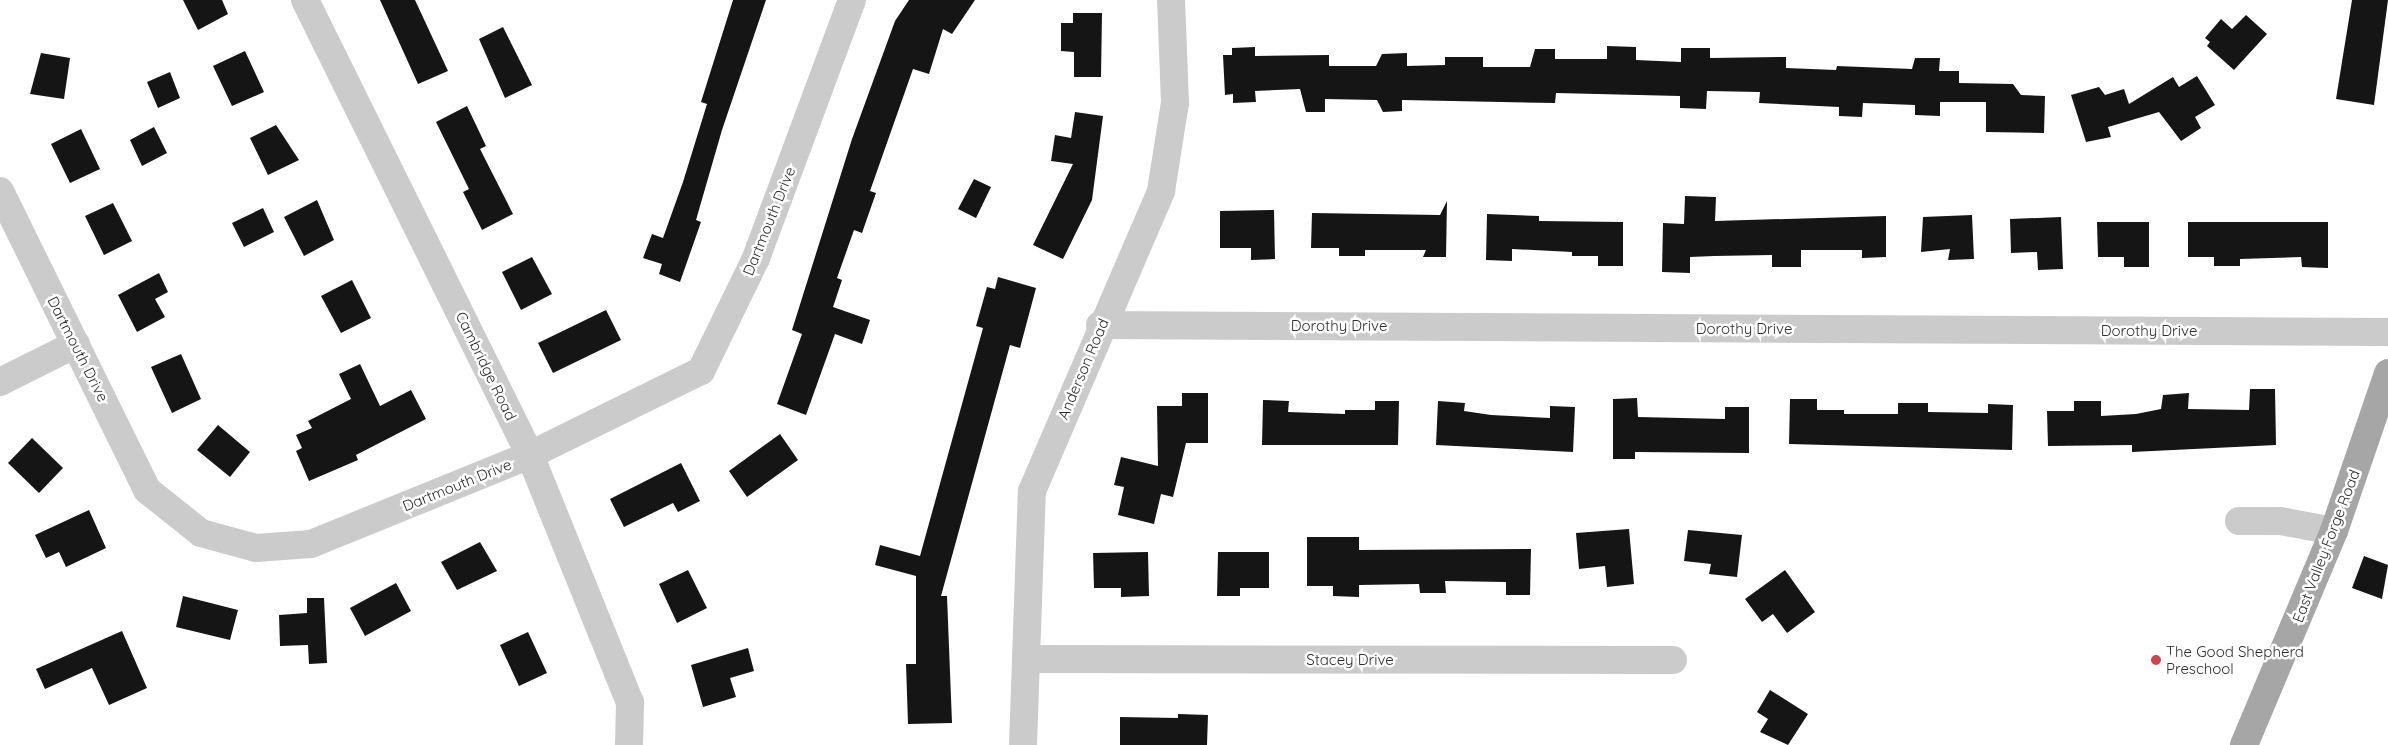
<!DOCTYPE html>
<html>
<head>
<meta charset="utf-8">
<style>
  body { margin:0 }
  #map { position:relative; width:2388px; height:745px; overflow:hidden; background:#fff; font-family:Quicksand,sans-serif }
  div>[style] { position:absolute }
  .building>* { inset:0; background:#151515 }
  .minor>* { height:28px; margin:-14px; padding:0 14px; transform-origin:14px; border-radius:14px; background:#cbcbcb }
  .major>* { height:28px; margin:-14px; padding:0 14px; transform-origin:14px; border-radius:14px; background:#a6a6a6 }
  .dots>* { width:14px; height:14px; translate:-50% -50%; box-sizing:border-box; border:2px solid #fff; border-radius:50% }
  span { translate:-50% -50%; white-space:nowrap; text-align:center; line-height:1.15; -webkit-text-stroke:5px #fff; paint-order:stroke }
  .street-label { font-size:15px; color:#2e2e2e }
  .poi-label { font-size:15px; color:#2e2e2e }
  .left { translate:0 -50%; text-align:left }
</style>
</head>
<body>
<div id="map">
  <div class="building">
    <div style="clip-path:polygon(183px 0,222px 0,228px 14px,198px 30px)"></div>
    <div style="clip-path:polygon(380px 0,415px 0,448px 71px,418px 84px)"></div>
    <div style="clip-path:polygon(733px 0,766px 0,722px 130px,696px 220px,701px 222px,680px 282px,659px 274px,662px 264px,643px 258px,652px 234px,663px 238px,683px 182px,707px 104px,701px 102px)"></div>
    <div style="clip-path:polygon(909px 0,975px 0,952px 34px,943px 29px,929px 74px,913px 69px,870px 191px,876px 193px,862px 233px,854px 230px,837px 278px,842px 280px,833px 307px,870px 320px,862px 344px,835px 334px,806px 415px,777px 404px,802px 334px,792px 330px,852px 139px,895px 21px)"></div>
    <div style="clip-path:polygon(2352px 0,2388px 0,2374px 105px,2336px 99px)"></div>
    <div style="clip-path:polygon(1073px 13px,1102px 13px,1101px 77px,1074px 77px,1074px 52px,1061px 51px,1061px 23px,1073px 23px)"></div>
    <div style="clip-path:polygon(2246px 15px,2267px 34px,2234px 70px,2207px 46px,2210px 42px,2205px 38px,2221px 19px,2232px 29px)"></div>
    <div style="clip-path:polygon(503px 27px,532px 85px,505px 98px,479px 39px)"></div>
    <div style="clip-path:polygon(1607px 46px,1636px 47px,1636px 60px,1681px 62px,1681px 48px,1710px 48px,1710px 58px,1786px 57px,1786px 68px,1836px 70px,1837px 66px,1912px 69px,1915px 58px,1940px 58px,1939px 71px,1959px 71px,1959px 83px,2013px 84px,2021px 95px,2045px 96px,2044px 133px,1986px 132px,1986px 102px,1940px 102px,1940px 116px,1915px 115px,1915px 105px,1863px 103px,1862px 117px,1839px 116px,1839px 107px,1759px 103px,1760px 92px,1707px 91px,1706px 109px,1680px 108px,1680px 96px,1556px 93px,1555px 103px,1402px 100px,1402px 111px,1383px 112px,1377px 100px,1325px 99px,1325px 112px,1306px 112px,1300px 89px,1255px 91px,1256px 102px,1233px 103px,1233px 94px,1225px 95px,1223px 55px,1232px 55px,1232px 48px,1255px 47px,1255px 56px,1329px 55px,1329px 66px,1376px 66px,1382px 54px,1407px 53px,1407px 66px,1445px 65px,1445px 57px,1483px 57px,1483px 67px,1530px 67px,1535px 49px,1555px 49px,1555px 59px,1607px 59px)"></div>
    <div style="clip-path:polygon(245px 51px,264px 92px,232px 106px,213px 66px)"></div>
    <div style="clip-path:polygon(41px 53px,70px 58px,64px 99px,30px 94px)"></div>
    <div style="clip-path:polygon(170px 72px,180px 98px,158px 108px,147px 82px)"></div>
    <div style="clip-path:polygon(2197px 76px,2215px 105px,2195px 117px,2201px 128px,2181px 141px,2159px 112px,2108px 127px,2111px 137px,2086px 142px,2071px 95px,2099px 87px,2105px 95px,2124px 89px,2129px 104px,2173px 77px,2179px 87px)"></div>
    <div style="clip-path:polygon(467px 106px,486px 146px,480px 149px,513px 214px,482px 230px,463px 192px,469px 189px,436px 122px)"></div>
    <div style="clip-path:polygon(1075px 112px,1103px 116px,1092px 200px,1063px 259px,1033px 245px,1073px 164px,1051px 161px,1055px 135px,1071px 138px)"></div>
    <div style="clip-path:polygon(276px 125px,299px 160px,268px 175px,250px 138px)"></div>
    <div style="clip-path:polygon(154px 127px,167px 153px,142px 166px,130px 140px)"></div>
    <div style="clip-path:polygon(81px 129px,100px 169px,70px 183px,51px 144px)"></div>
    <div style="clip-path:polygon(974px 179px,991px 187px,976px 218px,958px 209px)"></div>
    <div style="clip-path:polygon(1685px 196px,1716px 197px,1715px 221px,1886px 216px,1886px 257px,1862px 258px,1862px 250px,1801px 250px,1801px 267px,1772px 267px,1772px 255px,1714px 256px,1690px 257px,1690px 273px,1662px 272px,1663px 223px,1684px 224px)"></div>
    <div style="clip-path:polygon(317px 200px,334px 240px,304px 256px,284px 217px)"></div>
    <div style="clip-path:polygon(1447px 201px,1446px 257px,1423px 257px,1426px 250px,1365px 250px,1365px 256px,1339px 256px,1339px 248px,1311px 248px,1312px 213px,1440px 215px)"></div>
    <div style="clip-path:polygon(113px 203px,132px 241px,104px 255px,85px 216px)"></div>
    <div style="clip-path:polygon(263px 208px,274px 232px,244px 247px,232px 223px)"></div>
    <div style="clip-path:polygon(1274px 210px,1275px 259px,1251px 260px,1251px 248px,1220px 248px,1220px 211px)"></div>
    <div style="clip-path:polygon(1487px 214px,1539px 216px,1539px 221px,1623px 222px,1623px 266px,1598px 266px,1598px 256px,1572px 256px,1572px 252px,1512px 249px,1512px 261px,1486px 260px)"></div>
    <div style="clip-path:polygon(1972px 215px,1974px 259px,1948px 260px,1950px 249px,1921px 252px,1923px 217px)"></div>
    <div style="clip-path:polygon(2061px 217px,2063px 269px,2038px 270px,2037px 252px,2011px 253px,2010px 219px)"></div>
    <div style="clip-path:polygon(2097px 222px,2149px 222px,2149px 267px,2124px 267px,2124px 257px,2098px 257px)"></div>
    <div style="clip-path:polygon(2188px 222px,2328px 222px,2328px 268px,2302px 267px,2301px 257px,2240px 259px,2240px 266px,2214px 266px,2214px 257px,2188px 257px)"></div>
    <div style="clip-path:polygon(532px 257px,552px 294px,521px 310px,502px 272px)"></div>
    <div style="clip-path:polygon(159px 273px,168px 292px,155px 299px,165px 317px,137px 332px,118px 295px)"></div>
    <div style="clip-path:polygon(998px 277px,1036px 288px,1020px 348px,1010px 345px,941px 596px,947px 596px,952px 723px,908px 724px,906px 664px,916px 664px,916px 576px,875px 565px,880px 545px,920px 556px,983px 328px,976px 326px,987px 287px,995px 289px)"></div>
    <div style="clip-path:polygon(352px 280px,371px 318px,341px 333px,321px 296px)"></div>
    <div style="clip-path:polygon(606px 310px,621px 340px,553px 373px,538px 343px)"></div>
    <div style="clip-path:polygon(181px 354px,201px 399px,172px 413px,151px 367px)"></div>
    <div style="clip-path:polygon(360px 364px,380px 406px,411px 390px,426px 419px,356px 455px,358px 460px,309px 481px,296px 451px,302px 448px,296px 435px,312px 428px,308px 421px,351px 399px,339px 374px)"></div>
    <div style="clip-path:polygon(2250px 389px,2275px 389px,2276px 445px,2132px 452px,2132px 445px,2048px 446px,2047px 411px,2074px 411px,2074px 401px,2101px 401px,2101px 416px,2136px 414px,2161px 409px,2163px 395px,2189px 393px,2188px 409px,2249px 410px)"></div>
    <div style="clip-path:polygon(1182px 393px,1208px 393px,1208px 443px,1186px 443px,1173px 497px,1161px 494px,1154px 524px,1118px 515px,1124px 487px,1114px 485px,1121px 457px,1158px 466px,1157px 406px,1182px 406px)"></div>
    <div style="clip-path:polygon(1637px 398px,1638px 417px,1725px 419px,1725px 407px,1749px 407px,1749px 453px,1635px 452px,1635px 459px,1613px 459px,1613px 399px)"></div>
    <div style="clip-path:polygon(1790px 399px,1817px 399px,1817px 410px,1844px 410px,1844px 414px,1898px 414px,1898px 403px,1928px 403px,1928px 412px,1988px 413px,1988px 404px,2013px 405px,2012px 450px,1789px 444px)"></div>
    <div style="clip-path:polygon(1263px 400px,1289px 401px,1288px 412px,1345px 414px,1345px 410px,1375px 410px,1375px 401px,1399px 401px,1398px 445px,1262px 445px)"></div>
    <div style="clip-path:polygon(1438px 401px,1465px 403px,1464px 411px,1491px 415px,1550px 418px,1550px 406px,1575px 407px,1573px 452px,1436px 445px)"></div>
    <div style="clip-path:polygon(218px 425px,250px 452px,230px 477px,197px 450px)"></div>
    <div style="clip-path:polygon(780px 434px,798px 460px,747px 497px,729px 471px)"></div>
    <div style="clip-path:polygon(32px 438px,63px 468px,39px 493px,8px 463px)"></div>
    <div style="clip-path:polygon(681px 463px,700px 501px,678px 512px,673px 503px,624px 527px,610px 499px)"></div>
    <div style="clip-path:polygon(89px 510px,106px 548px,66px 567px,59px 552px,46px 558px,35px 535px)"></div>
    <div style="clip-path:polygon(1629px 529px,1634px 584px,1607px 587px,1605px 566px,1579px 569px,1576px 533px)"></div>
    <div style="clip-path:polygon(1688px 530px,1742px 535px,1737px 577px,1709px 574px,1711px 564px,1684px 561px)"></div>
    <div style="clip-path:polygon(1307px 537px,1359px 537px,1359px 550px,1531px 549px,1530px 595px,1506px 595px,1506px 582px,1445px 581px,1446px 593px,1420px 593px,1419px 584px,1359px 585px,1359px 597px,1333px 596px,1333px 586px,1307px 586px)"></div>
    <div style="clip-path:polygon(480px 542px,497px 571px,457px 590px,441px 562px)"></div>
    <div style="clip-path:polygon(1148px 552px,1149px 596px,1121px 597px,1121px 588px,1094px 588px,1093px 553px)"></div>
    <div style="clip-path:polygon(1218px 552px,1269px 552px,1269px 588px,1240px 588px,1240px 596px,1217px 596px)"></div>
    <div style="clip-path:polygon(2364px 556px,2388px 565px,2382px 599px,2352px 588px)"></div>
    <div style="clip-path:polygon(688px 570px,707px 608px,677px 623px,659px 584px)"></div>
    <div style="clip-path:polygon(1785px 570px,1815px 612px,1787px 633px,1773px 614px,1762px 622px,1745px 599px)"></div>
    <div style="clip-path:polygon(396px 583px,411px 611px,365px 636px,350px 608px)"></div>
    <div style="clip-path:polygon(183px 596px,238px 610px,230px 640px,176px 627px)"></div>
    <div style="clip-path:polygon(307px 598px,324px 598px,327px 663px,309px 664px,308px 645px,280px 646px,279px 615px,307px 613px)"></div>
    <div style="clip-path:polygon(122px 631px,147px 688px,109px 705px,92px 668px,45px 689px,36px 669px)"></div>
    <div style="clip-path:polygon(528px 632px,547px 673px,519px 686px,500px 645px)"></div>
    <div style="clip-path:polygon(748px 648px,754px 671px,730px 678px,736px 697px,703px 707px,691px 665px)"></div>
    <div style="clip-path:polygon(1770px 690px,1808px 714px,1788px 745px,1760px 732px,1768px 719px,1757px 712px)"></div>
    <div style="clip-path:polygon(1178px 714px,1208px 715px,1207px 745px,1120px 745px,1120px 717px,1178px 718px)"></div>
  </div>
  <div class="minor">
    <div style="left:305px;top:0;width:508px;rotate:63.69deg"></div>
    <div style="left:530px;top:455px;width:266px;rotate:68deg"></div>
    <div style="left:630px;top:702px;width:43px;rotate:91.3deg"></div>
    <div style="left:0;top:191px;width:333px;rotate:63.8deg"></div>
    <div style="left:147px;top:490px;width:69px;rotate:38.5deg"></div>
    <div style="left:201px;top:533px;width:57px;rotate:15.3deg"></div>
    <div style="left:256px;top:548px;width:55px;rotate:-4.2deg"></div>
    <div style="left:311px;top:544px;width:236px;rotate:-22.1deg"></div>
    <div style="left:530px;top:455px;width:191px;rotate:-26.2deg"></div>
    <div style="left:701px;top:371px;width:126px;rotate:-64deg"></div>
    <div style="left:756px;top:258px;width:275px;rotate:-69.6deg"></div>
    <div style="left:1100px;top:325px;width:1288px;rotate:0.31deg"></div>
    <div style="left:0;top:382px;width:85px;rotate:-26.6deg"></div>
    <div style="left:2239px;top:521px;width:41px"></div>
    <div style="left:2280px;top:521px;width:55px;rotate:10.5deg"></div>
    <div style="left:1026px;top:659px;width:647px;rotate:0.09deg"></div>
    <div style="left:1023px;top:745px;width:254px;rotate:-88deg"></div>
    <div style="left:1032px;top:491px;width:327px;rotate:-66.7deg"></div>
    <div style="left:1161px;top:191px;width:89px;rotate:-81deg"></div>
    <div style="left:1175px;top:103px;width:103px;rotate:-92.2deg"></div>
  </div>
  <div class="major">
    <div style="left:2244px;top:745px;width:232px;rotate:-67.2deg"></div>
    <div style="left:2334px;top:531px;width:167px;rotate:-71.1deg"></div>
  </div>
  <div class="dots">
    <div style="left:2156px;top:660px;background:#d3434a"></div>
  </div>
  <div class="street-label">
    <span style="left:769px;top:221px;rotate:-68deg">Dartmouth Drive</span>
    <span style="left:1339px;top:326px">Dorothy Drive</span>
    <span style="left:1744px;top:329px">Dorothy Drive</span>
    <span style="left:2149px;top:331px">Dorothy Drive</span>
    <span style="left:78px;top:349px;rotate:63deg">Dartmouth Drive</span>
    <span style="left:486px;top:366px;rotate:64deg">Cambridge Road</span>
    <span style="left:1083px;top:369px;rotate:-67deg">Anderson Road</span>
    <span style="left:457px;top:485px;rotate:-22deg">Dartmouth Drive</span>
    <span style="left:2326px;top:546px;rotate:-69deg">East Valley Forge Road</span>
    <span style="left:1350px;top:660px">Stacey Drive</span>
  </div>
  <div class="poi-label">
    <span class="left" style="left:2166px;top:660px">The Good Shepherd<br>Preschool</span>
  </div>
</div>
</body>
</html>
